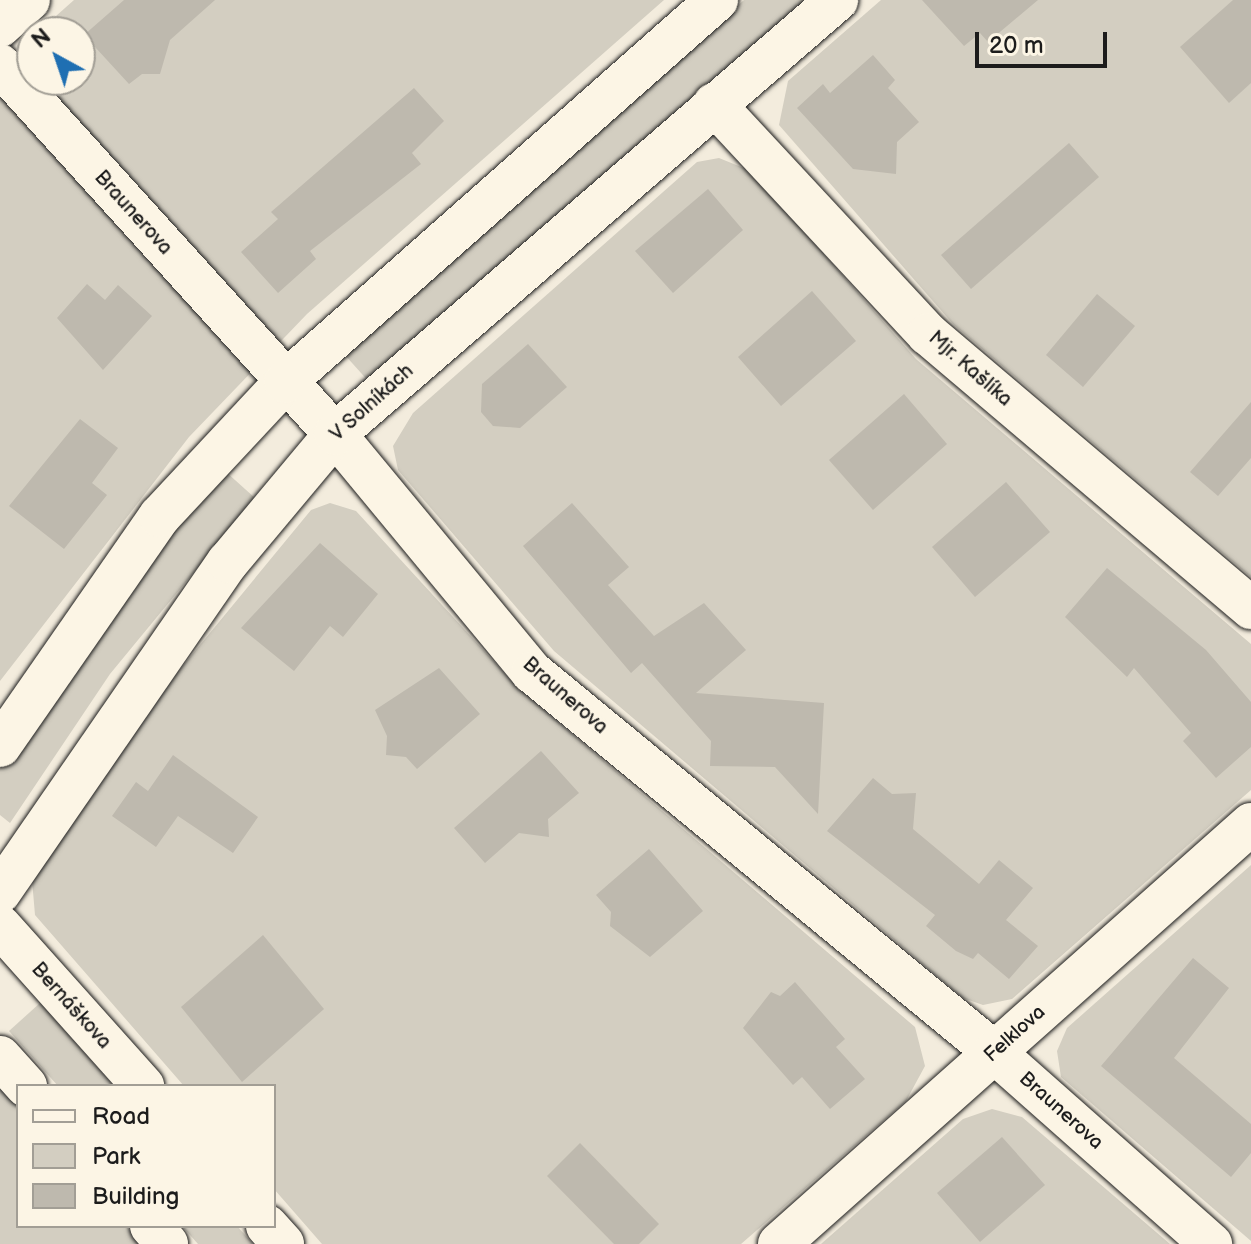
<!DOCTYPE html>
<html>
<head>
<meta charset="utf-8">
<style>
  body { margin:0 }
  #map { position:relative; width:1251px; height:1244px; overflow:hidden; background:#f3ecdd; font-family:"Balsamiq Sans",sans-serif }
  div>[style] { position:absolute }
  .green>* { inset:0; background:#d3cec1 }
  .building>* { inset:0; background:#beb9ae }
  .roads { filter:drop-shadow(0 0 2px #1c1c1c) drop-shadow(0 0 2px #1c1c1c) }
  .minor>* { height:42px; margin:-21px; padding:0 21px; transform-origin:21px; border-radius:21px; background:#fcf5e5 }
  span { translate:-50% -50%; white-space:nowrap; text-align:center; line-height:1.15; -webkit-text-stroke:6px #fcf5e5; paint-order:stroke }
  .street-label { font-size:20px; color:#1c1c1c }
  .legend { position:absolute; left:16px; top:1084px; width:260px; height:144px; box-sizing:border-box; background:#fcf5e5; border:2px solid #a29e95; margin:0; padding:10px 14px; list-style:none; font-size:24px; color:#1c1c1c }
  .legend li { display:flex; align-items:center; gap:16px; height:40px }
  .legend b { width:40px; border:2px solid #a29e95 }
  .north { position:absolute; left:16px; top:16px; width:80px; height:80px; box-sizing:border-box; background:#fcf5e5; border:2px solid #a29e95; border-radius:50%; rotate:320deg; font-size:22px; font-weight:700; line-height:32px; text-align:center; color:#1c1c1c }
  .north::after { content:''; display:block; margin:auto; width:28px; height:36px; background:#1f6fb2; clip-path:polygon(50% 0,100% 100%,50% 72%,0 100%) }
  .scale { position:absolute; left:975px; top:32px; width:132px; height:36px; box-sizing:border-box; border:4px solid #1c1c1c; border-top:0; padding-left:10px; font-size:24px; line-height:28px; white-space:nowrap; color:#1c1c1c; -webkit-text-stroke:6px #fcf5e5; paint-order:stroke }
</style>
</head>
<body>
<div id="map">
  <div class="green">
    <div style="clip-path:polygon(74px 0,664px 0,307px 314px,189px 437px,0 681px,0 65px,32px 37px,32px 80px,80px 80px,80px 32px,38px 32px)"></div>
    <div style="clip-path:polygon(744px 0,806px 0,370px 383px,344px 354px)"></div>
    <div style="clip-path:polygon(881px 0,1251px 0,1251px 577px,953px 324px,779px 125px,788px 81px)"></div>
    <div style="clip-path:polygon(719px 158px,751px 171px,916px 359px,1251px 644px,1251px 790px,1012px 999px,983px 1005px,963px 998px,554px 651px,398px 470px,393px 446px,413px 413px,697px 162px)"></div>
    <div style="clip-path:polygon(225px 471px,255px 498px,110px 674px,10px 823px,0 815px,0 769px,79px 646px)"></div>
    <div style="clip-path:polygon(330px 503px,356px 511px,517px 687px,915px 1027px,925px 1066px,906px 1101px,741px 1244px,322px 1244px,274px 1189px,274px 1086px,184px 1086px,35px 915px,32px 880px,177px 673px,311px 510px)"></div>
    <div style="clip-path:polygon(1251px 865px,1251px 1241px,1061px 1077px,1057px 1051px,1067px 1028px)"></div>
    <div style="clip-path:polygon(40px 1003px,114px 1086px,58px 1086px,9px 1031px)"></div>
    <div style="clip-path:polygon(0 1087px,18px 1101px,18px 1226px,126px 1226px,142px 1244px,0 1244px)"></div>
    <div style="clip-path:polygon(992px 1109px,1022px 1117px,1170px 1244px,821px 1244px,963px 1119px)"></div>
    <div style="clip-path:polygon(182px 1226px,237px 1226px,253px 1244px,198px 1244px)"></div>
  </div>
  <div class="building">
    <div style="clip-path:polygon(124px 0,215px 0,170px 40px,160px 74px,142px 74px,129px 84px,84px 35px)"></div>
    <div style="clip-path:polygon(922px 0,1038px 0,988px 42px,980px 33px,964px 46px)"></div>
    <div style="clip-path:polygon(1233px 0,1251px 0,1251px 83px,1229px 103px,1180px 47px)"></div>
    <div style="clip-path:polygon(873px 55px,895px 80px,888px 88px,919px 122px,897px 142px,896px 174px,853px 169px,797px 108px,823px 84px,830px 93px)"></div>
    <div style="clip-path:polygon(414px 88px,444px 121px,412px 153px,421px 164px,310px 251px,316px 259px,278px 293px,241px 252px,278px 219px,271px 212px)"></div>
    <div style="clip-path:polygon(1069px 143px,1099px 177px,971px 289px,941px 255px)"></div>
    <div style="clip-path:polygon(708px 189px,743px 230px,673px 293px,635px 251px)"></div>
    <div style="clip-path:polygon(87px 284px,105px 300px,118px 285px,152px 316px,103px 370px,57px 318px)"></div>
    <div style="clip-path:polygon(812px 291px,856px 341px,781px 406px,738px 357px)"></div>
    <div style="clip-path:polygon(1097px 294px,1135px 326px,1083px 387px,1046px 355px)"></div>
    <div style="clip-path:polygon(528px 344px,567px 387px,520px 428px,493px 426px,481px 412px,482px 384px)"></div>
    <div style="clip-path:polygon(904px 394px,947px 444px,873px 510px,829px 460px)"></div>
    <div style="clip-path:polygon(1251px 402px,1251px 458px,1218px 496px,1190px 472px)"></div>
    <div style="clip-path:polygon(80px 419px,118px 448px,92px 483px,107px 495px,64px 549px,9px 506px)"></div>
    <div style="clip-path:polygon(1006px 482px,1050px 532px,975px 597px,932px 547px)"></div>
    <div style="clip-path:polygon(572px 503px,629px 567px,608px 585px,654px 636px,704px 603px,746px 650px,696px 693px,824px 703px,818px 814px,775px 767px,710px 766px,711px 741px,642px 663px,631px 673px,523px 546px)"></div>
    <div style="clip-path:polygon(320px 543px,378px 594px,343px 637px,330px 626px,294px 671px,241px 628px)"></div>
    <div style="clip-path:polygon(1107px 568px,1206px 650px,1251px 702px,1251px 747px,1216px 778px,1183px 741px,1191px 733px,1134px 668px,1127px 677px,1065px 617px)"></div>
    <div style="clip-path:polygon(439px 668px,480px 714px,417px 769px,406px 757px,386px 755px,387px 736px,375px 710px)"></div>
    <div style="clip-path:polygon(541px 751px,579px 793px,548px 819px,549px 837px,519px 833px,485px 863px,454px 828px)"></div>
    <div style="clip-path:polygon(173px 755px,258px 817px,233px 853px,178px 816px,156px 847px,112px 816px,136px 782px,148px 791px)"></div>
    <div style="clip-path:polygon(873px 778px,892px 794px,916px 793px,913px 829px,979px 884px,999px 860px,1033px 888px,1006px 920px,1038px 946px,1009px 979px,978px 953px,973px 959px,956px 951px,926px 926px,935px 915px,827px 831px)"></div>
    <div style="clip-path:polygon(649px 849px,703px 911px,650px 957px,610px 926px,611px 912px,596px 895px)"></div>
    <div style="clip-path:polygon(263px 935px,324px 1009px,242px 1082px,181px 1007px)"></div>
    <div style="clip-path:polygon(1193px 958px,1229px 988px,1174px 1058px,1251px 1124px,1251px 1153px,1231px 1177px,1101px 1066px)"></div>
    <div style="clip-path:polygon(795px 982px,845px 1039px,836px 1047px,865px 1079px,830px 1109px,802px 1077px,793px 1085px,743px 1028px,771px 992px,780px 996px)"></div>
    <div style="clip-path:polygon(1002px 1137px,1045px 1185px,980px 1242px,937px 1193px)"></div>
    <div style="clip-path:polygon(580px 1143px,659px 1224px,639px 1244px,614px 1244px,547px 1176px)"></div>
  </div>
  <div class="roads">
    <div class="minor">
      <div style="left:0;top:26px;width:39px;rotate:-42deg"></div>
      <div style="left:0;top:65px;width:498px;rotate:47.8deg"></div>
      <div style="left:335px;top:434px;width:309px;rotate:50.4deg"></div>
      <div style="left:532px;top:672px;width:598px;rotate:39.44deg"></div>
      <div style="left:994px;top:1052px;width:290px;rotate:41.5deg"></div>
      <div style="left:714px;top:104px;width:314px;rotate:47.1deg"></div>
      <div style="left:928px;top:334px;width:424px;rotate:40.3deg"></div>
      <div style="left:0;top:746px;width:280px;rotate:-55.2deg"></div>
      <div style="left:160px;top:516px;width:183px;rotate:-47deg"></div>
      <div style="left:285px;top:382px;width:577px;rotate:-41.49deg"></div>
      <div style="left:0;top:892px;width:401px;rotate:-55.4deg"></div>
      <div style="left:228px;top:562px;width:167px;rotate:-50.1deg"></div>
      <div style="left:335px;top:434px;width:664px;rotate:-40.84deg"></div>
      <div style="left:0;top:926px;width:215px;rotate:48.2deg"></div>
      <div style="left:0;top:1057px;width:39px;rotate:48deg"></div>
      <div style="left:151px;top:1226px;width:24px;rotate:48deg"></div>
      <div style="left:267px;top:1226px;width:24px;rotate:48deg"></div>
      <div style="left:779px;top:1244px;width:632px;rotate:-41.66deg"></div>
    </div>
  </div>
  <div class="street-label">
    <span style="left:133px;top:213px;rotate:48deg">Braunerova</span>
    <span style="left:970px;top:369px;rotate:41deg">Mjr. Kašlíka</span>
    <span style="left:372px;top:403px;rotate:-42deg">V Solníkách</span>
    <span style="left:565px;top:696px;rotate:41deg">Braunerova</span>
    <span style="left:71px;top:1006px;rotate:48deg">Bernáškova</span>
    <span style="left:1015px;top:1034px;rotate:-42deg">Felklova</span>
    <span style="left:1061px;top:1111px;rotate:42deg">Braunerova</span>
  </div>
  <ul class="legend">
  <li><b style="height:10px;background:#fcf5e5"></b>Road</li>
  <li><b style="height:22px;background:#d3cec1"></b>Park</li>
  <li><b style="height:22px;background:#beb9ae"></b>Building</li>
  </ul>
  <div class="north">N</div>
  <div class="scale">20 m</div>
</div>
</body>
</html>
